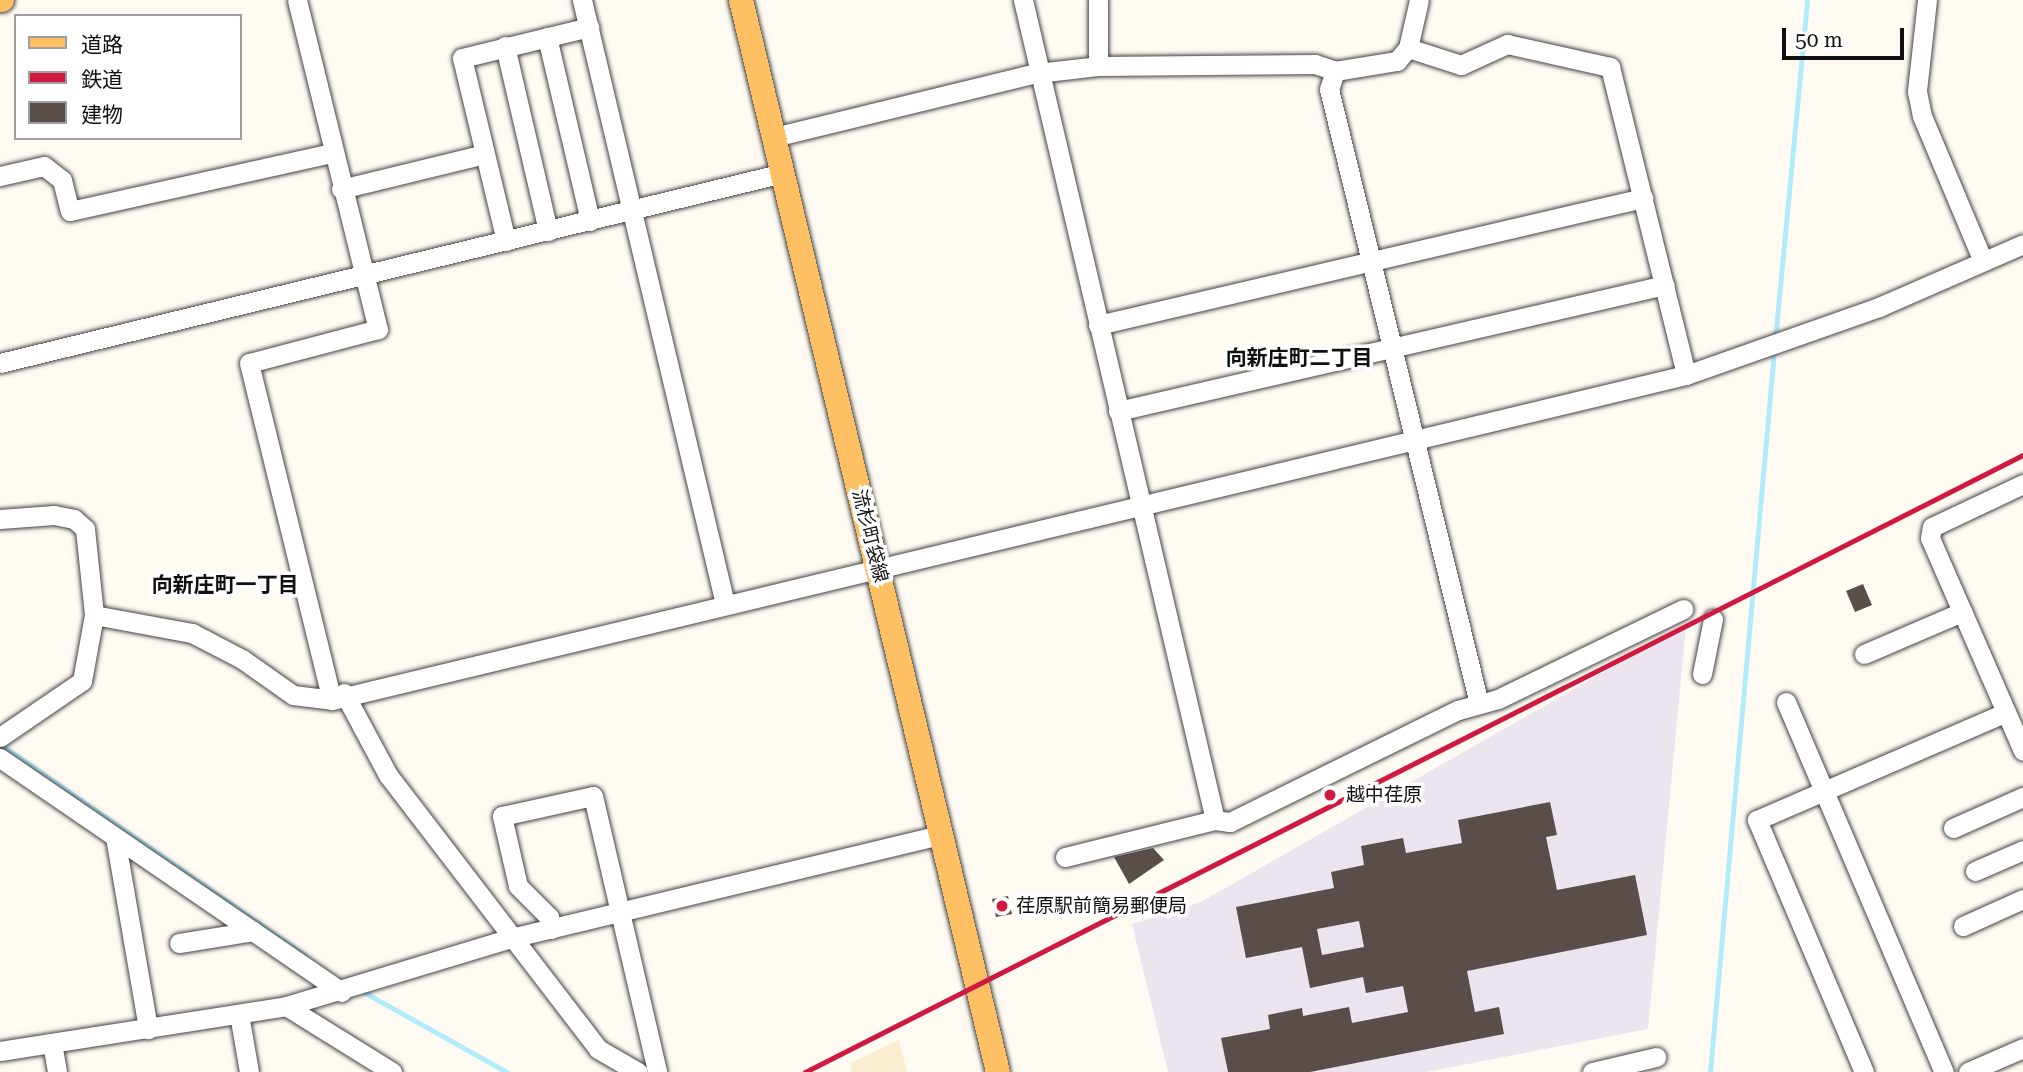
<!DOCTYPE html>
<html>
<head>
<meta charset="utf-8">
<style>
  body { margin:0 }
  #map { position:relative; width:2023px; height:1072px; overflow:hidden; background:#fffbf3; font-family:"Roboto Serif","Noto Sans JP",serif }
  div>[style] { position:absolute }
  .industrial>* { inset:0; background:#ece4ef }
  .farmland>* { inset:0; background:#f9eecf }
  .stream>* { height:5px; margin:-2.5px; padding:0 2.5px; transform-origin:2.5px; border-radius:2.5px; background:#b2ecfc }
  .building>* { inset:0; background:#5a4e4b }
  .roads { filter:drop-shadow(0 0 2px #434343) drop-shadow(0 0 2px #434343) }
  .minor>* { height:19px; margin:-9.5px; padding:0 9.5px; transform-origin:9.5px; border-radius:9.5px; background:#fff }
  .major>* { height:24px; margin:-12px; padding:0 12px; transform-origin:12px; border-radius:12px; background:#ffc063 }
  .rail>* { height:5px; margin:-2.5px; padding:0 2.5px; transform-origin:2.5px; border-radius:2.5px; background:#cf193f }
  .dots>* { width:19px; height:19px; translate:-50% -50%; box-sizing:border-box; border:4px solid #fff; border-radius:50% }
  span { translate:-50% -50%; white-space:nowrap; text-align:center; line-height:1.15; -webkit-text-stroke:7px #fff; paint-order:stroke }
  .street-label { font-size:19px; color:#101010 }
  .poi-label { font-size:19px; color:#101010 }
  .left { translate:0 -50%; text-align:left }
  .neighbourhood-label { font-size:21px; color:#101010; font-weight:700 }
  .legend { position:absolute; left:14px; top:14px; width:228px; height:126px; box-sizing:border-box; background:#fff; border:2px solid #9f9f9f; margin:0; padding:9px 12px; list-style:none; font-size:21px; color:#101010 }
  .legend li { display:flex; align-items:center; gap:14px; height:35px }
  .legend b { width:35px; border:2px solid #9f9f9f }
  .scale { position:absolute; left:1782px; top:28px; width:122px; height:32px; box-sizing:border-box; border:4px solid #101010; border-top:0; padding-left:9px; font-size:21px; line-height:24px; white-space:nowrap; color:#101010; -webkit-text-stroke:5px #fff; paint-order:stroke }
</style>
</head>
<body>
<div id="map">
  <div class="industrial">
    <div style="clip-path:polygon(1686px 625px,1648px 1029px,1426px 1072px,1168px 1072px,1132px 924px,1201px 902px)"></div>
  </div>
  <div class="farmland">
    <div style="clip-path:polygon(899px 1040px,907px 1072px,852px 1072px,850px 1063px)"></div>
  </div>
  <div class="stream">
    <div style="left:1775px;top:340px;width:342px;rotate:-84.6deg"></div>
    <div style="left:0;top:744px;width:371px;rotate:34.7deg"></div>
    <div style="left:360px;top:990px;width:168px;rotate:29.2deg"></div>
    <div style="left:1710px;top:1072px;width:725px;rotate:-84.93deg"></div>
  </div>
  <div class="building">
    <div style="clip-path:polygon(1863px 584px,1872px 605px,1855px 612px,1846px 591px)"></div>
    <div style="clip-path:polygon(evenodd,1550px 802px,1557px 835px,1546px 837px,1557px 890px,1635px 875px,1647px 935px,1467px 971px,1475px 1012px,1499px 1007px,1504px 1034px,1310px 1072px,1228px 1072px,1221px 1038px,1270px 1029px,1268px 1015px,1302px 1008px,1303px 1016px,1349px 1007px,1352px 1023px,1408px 1012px,1403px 986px,1366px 993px,1363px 977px,1310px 988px,1302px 947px,1246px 958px,1236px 907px,1334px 888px,1331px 872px,1364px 865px,1361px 846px,1403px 838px,1406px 853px,1462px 843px,1458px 820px,1550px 802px,1359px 921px,1364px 947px,1322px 955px,1317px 929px,1359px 921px)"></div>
    <div style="clip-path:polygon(1153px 848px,1164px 860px,1129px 884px,1114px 857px)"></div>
    <div style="clip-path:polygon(1008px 896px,1012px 914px,996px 917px,992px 899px)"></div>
  </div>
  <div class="roads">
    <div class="minor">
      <div style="left:297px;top:0;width:339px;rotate:76.2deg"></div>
      <div style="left:378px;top:329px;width:133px;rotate:165.2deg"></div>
      <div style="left:249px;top:363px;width:347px;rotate:76.2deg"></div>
      <div style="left:582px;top:0;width:621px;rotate:76.68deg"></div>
      <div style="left:1023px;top:0;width:842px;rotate:76.82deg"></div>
      <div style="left:1927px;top:0;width:92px;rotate:96.3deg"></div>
      <div style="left:1917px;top:91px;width:25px;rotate:79deg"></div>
      <div style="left:1922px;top:116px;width:157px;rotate:67.2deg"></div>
      <div style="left:547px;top:37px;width:189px;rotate:76.8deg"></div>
      <div style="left:505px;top:46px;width:190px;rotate:76.9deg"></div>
      <div style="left:1408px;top:48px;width:56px;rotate:17.8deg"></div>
      <div style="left:1461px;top:65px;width:51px;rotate:-24.5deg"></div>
      <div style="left:1507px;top:44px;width:106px;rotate:12.6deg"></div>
      <div style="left:1610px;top:67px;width:317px;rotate:76.1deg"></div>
      <div style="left:1098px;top:66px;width:66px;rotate:-90deg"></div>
      <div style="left:1335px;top:71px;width:19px;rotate:108deg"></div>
      <div style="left:1329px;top:89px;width:633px;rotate:76.29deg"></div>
      <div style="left:774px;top:137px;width:271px;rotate:-13.7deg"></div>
      <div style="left:1037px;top:73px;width:61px;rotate:-6.5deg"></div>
      <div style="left:1098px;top:66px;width:217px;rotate:-0.5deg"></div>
      <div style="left:1315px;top:64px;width:21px;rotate:19deg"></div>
      <div style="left:1335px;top:71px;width:63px;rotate:-9.2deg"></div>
      <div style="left:1397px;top:61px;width:17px;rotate:-50deg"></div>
      <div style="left:1408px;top:48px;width:49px;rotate:-77.1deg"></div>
      <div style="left:0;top:176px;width:45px;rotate:-12.8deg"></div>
      <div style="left:44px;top:166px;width:23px;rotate:38deg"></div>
      <div style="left:62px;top:180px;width:32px;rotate:76deg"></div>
      <div style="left:70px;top:211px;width:268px;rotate:-12.5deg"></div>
      <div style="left:341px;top:189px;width:148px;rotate:-13.7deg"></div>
      <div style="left:506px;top:241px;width:188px;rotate:-103.5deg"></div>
      <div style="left:462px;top:58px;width:131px;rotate:-13.7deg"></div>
      <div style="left:1098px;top:325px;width:560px;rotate:-13.12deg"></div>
      <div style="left:0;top:363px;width:806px;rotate:-13.64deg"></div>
      <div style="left:1118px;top:411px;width:561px;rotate:-12.97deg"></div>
      <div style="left:2023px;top:484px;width:101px;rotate:154.7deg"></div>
      <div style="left:1932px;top:527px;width:11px;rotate:100deg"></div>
      <div style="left:1930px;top:538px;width:232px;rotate:66.4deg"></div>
      <div style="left:0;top:519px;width:54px;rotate:-4.2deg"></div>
      <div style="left:54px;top:515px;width:20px;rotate:11deg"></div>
      <div style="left:74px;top:519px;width:15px;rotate:42deg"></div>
      <div style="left:85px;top:529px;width:86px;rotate:84deg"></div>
      <div style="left:94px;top:615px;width:67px;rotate:100.3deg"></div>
      <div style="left:82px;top:681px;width:99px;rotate:145.7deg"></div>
      <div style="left:94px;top:615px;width:100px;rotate:10.4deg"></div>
      <div style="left:192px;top:633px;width:56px;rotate:27.5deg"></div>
      <div style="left:242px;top:659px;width:62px;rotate:35.2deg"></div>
      <div style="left:293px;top:695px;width:39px;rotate:7deg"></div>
      <div style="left:332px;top:700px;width:1392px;rotate:-13.5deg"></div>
      <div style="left:1686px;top:375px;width:205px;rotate:-19.4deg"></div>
      <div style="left:1879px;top:307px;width:157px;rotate:-23.6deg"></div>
      <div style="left:1864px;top:654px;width:107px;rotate:-23.2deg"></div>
      <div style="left:1702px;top:674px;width:56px;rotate:-78.7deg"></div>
      <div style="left:344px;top:693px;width:93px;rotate:61.8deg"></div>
      <div style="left:388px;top:775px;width:345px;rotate:52.5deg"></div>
      <div style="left:598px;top:1049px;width:46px;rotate:29.9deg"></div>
      <div style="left:1786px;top:702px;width:402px;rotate:66.9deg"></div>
      <div style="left:0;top:758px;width:414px;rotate:34.4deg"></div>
      <div style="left:1953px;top:828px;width:77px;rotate:-23.9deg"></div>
      <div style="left:115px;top:837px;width:195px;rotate:80.2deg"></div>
      <div style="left:1065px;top:857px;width:154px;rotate:-13.9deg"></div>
      <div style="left:1215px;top:820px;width:15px;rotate:8deg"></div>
      <div style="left:1230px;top:822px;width:254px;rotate:-26.2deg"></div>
      <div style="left:1458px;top:710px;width:41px;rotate:-15.4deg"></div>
      <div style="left:1498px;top:699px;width:206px;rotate:-25.9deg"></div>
      <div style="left:1975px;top:871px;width:52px;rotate:-23.6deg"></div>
      <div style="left:1963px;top:926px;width:66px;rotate:-24.2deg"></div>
      <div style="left:551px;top:929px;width:12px;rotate:-99deg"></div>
      <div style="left:549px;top:917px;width:44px;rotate:-135deg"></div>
      <div style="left:518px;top:886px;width:72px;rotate:-102.9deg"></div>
      <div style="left:502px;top:816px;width:93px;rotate:-12.4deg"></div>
      <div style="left:593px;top:796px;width:283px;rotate:76.9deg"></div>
      <div style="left:179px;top:943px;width:75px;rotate:-9.2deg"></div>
      <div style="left:286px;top:1006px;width:125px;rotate:31.9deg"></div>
      <div style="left:239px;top:1014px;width:59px;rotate:80.2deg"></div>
      <div style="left:52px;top:1043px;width:29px;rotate:80deg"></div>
      <div style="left:0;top:1051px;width:290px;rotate:-8.9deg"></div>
      <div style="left:286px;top:1006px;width:239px;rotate:-16.8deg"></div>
      <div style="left:515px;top:937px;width:437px;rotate:-13.5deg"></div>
      <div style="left:1592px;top:1072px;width:66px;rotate:-13.2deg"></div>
      <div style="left:1864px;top:1072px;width:274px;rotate:-113deg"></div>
      <div style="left:1757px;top:820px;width:271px;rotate:-23.4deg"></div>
      <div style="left:1968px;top:1072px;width:60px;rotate:-23.6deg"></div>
    </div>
    <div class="major">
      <div style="left:0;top:0;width:2px"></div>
      <div style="left:741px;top:0;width:1102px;rotate:76.52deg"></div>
    </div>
  </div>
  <div class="rail">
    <div style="left:805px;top:1072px;width:1365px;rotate:-26.87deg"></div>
  </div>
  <div class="dots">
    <div style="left:1330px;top:795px;background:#cf193f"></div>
    <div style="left:1002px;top:906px;background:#cf193f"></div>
  </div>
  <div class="street-label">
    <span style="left:870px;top:536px;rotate:76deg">流杉町袋線</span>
  </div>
  <div class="poi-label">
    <span class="left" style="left:1346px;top:795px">越中荏原</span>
    <span class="left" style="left:1016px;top:906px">荏原駅前簡易郵便局</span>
  </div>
  <div class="neighbourhood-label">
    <span style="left:1299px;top:358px">向新庄町二丁目</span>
    <span style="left:225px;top:585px">向新庄町一丁目</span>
  </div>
  <ul class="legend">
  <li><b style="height:9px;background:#ffc063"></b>道路</li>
  <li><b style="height:9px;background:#cf193f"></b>鉄道</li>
  <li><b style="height:19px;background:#5a4e4b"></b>建物</li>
  </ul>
  <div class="scale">50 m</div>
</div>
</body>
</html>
